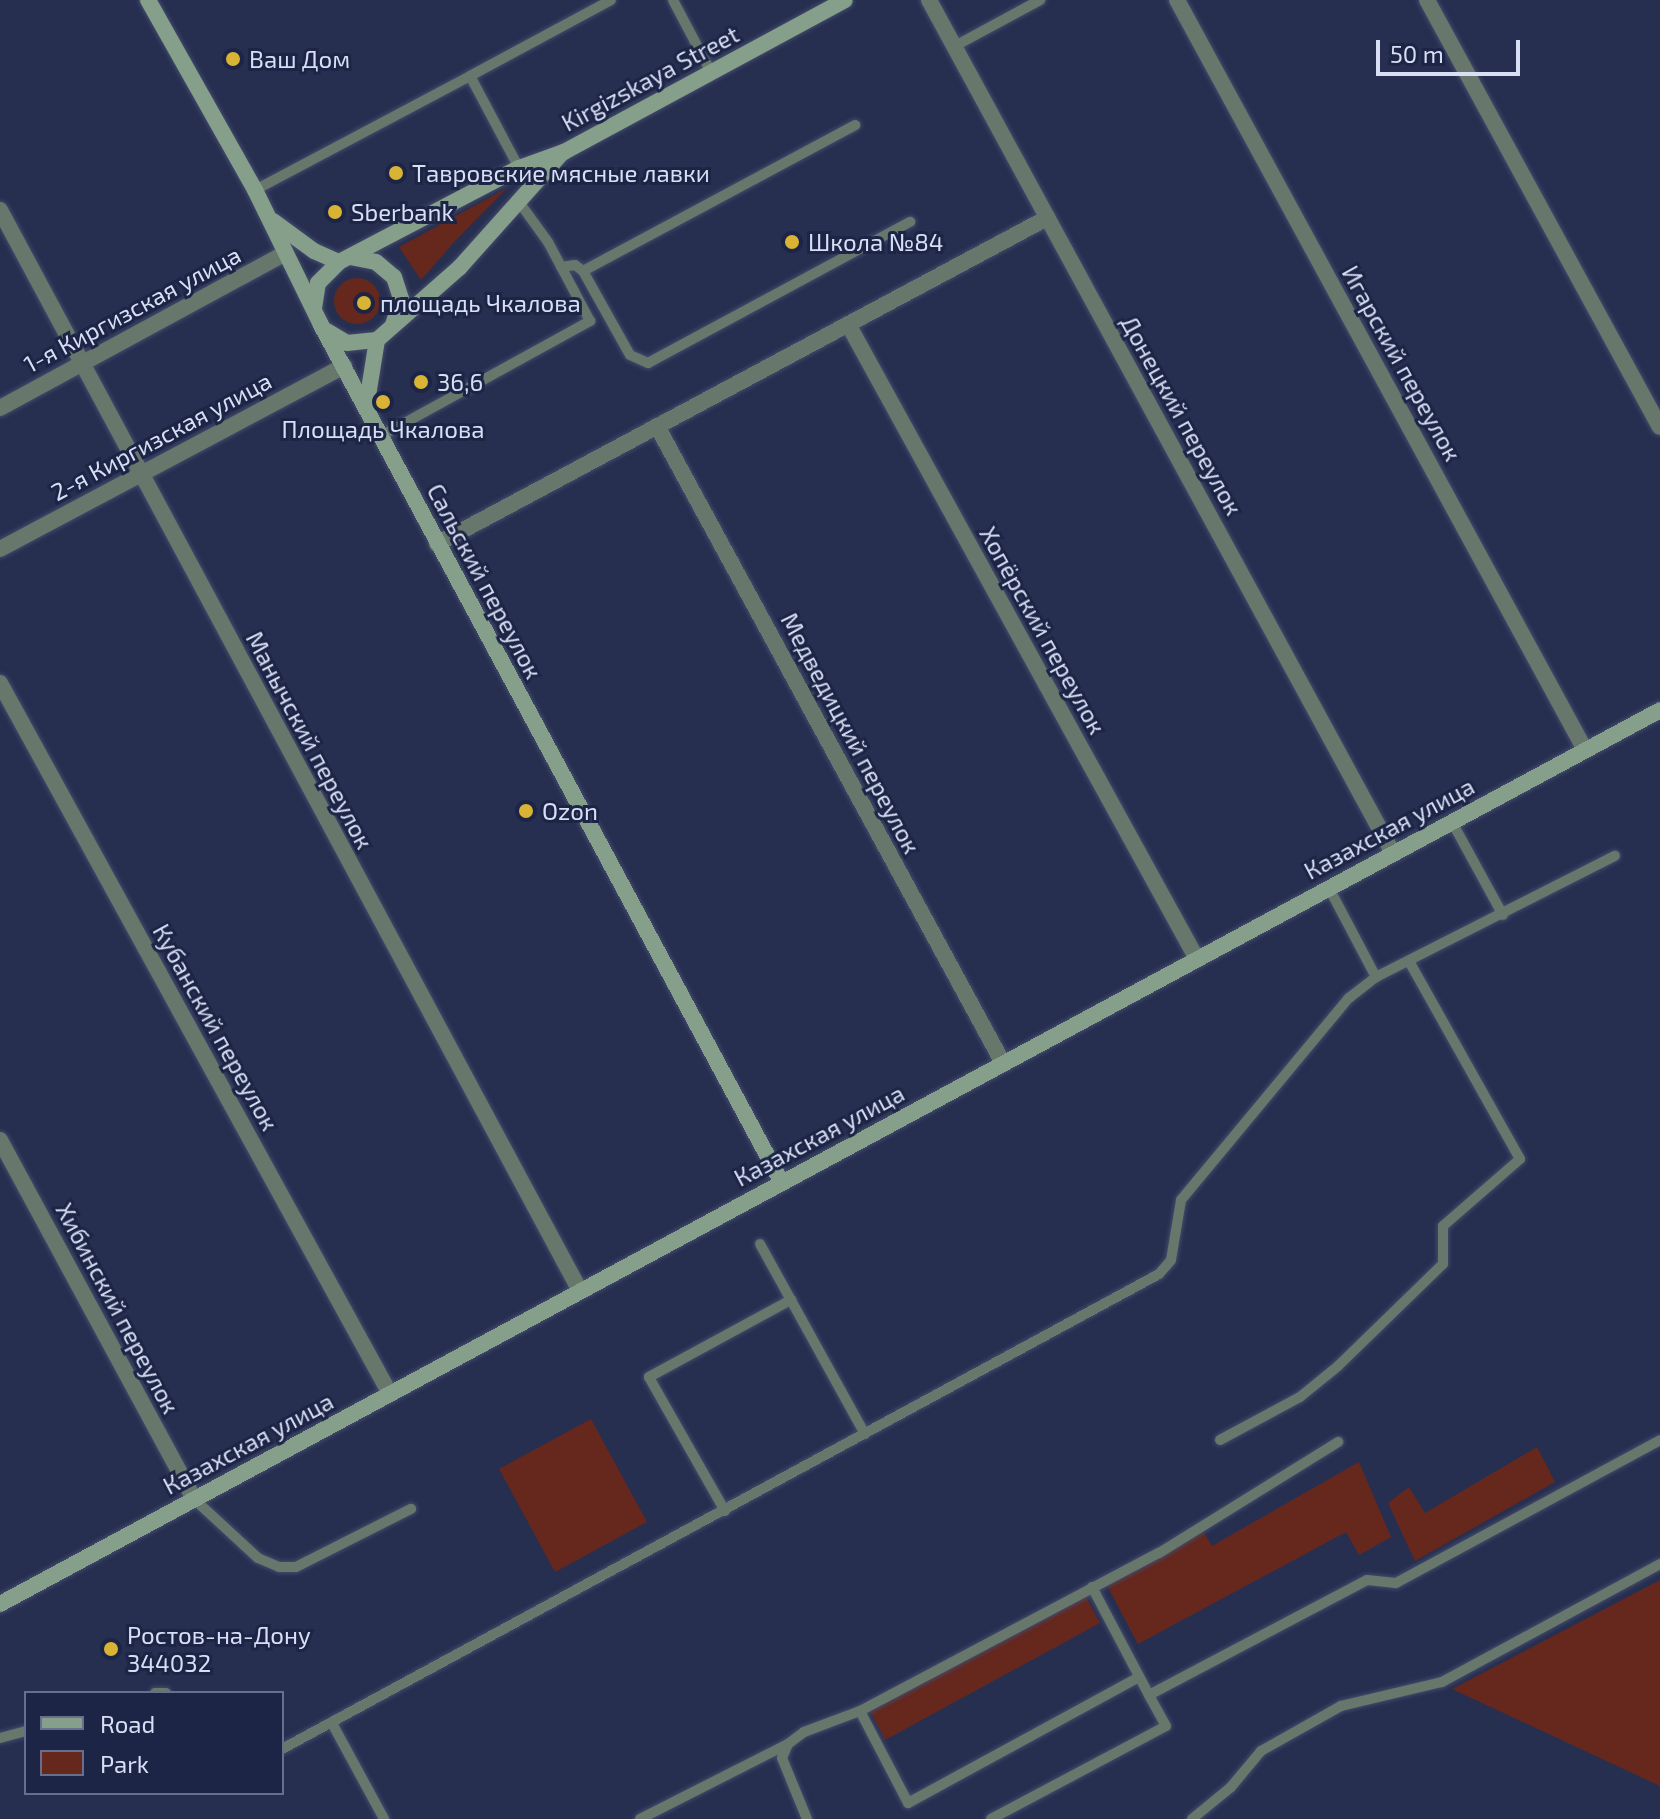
<!DOCTYPE html>
<html>
<head>
<meta charset="utf-8">
<style>
  body { margin:0 }
  #map { position:relative; width:1660px; height:1819px; overflow:hidden; background:#272f51; font-family:"Exo 2",sans-serif }
  div>[style] { position:absolute }
  .green>* { inset:0; background:#66271d }
  .round { border-radius:50% }
  .roads { filter:drop-shadow(0 0 2px #434b6b) drop-shadow(0 0 2px #434b6b) }
  .service>* { height:10px; margin:-5px; padding:0 5px; transform-origin:5px; border-radius:5px; background:#67776b }
  .minor>* { height:16px; margin:-8px; padding:0 8px; transform-origin:8px; border-radius:8px; background:#67776b }
  .secondary>* { height:16px; margin:-8px; padding:0 8px; transform-origin:8px; border-radius:8px; background:#859f8a }
  .dots>* { width:22px; height:22px; translate:-50% -50%; box-sizing:border-box; border:4px solid #1d2546; border-radius:50% }
  span { translate:-50% -50%; white-space:nowrap; text-align:center; line-height:1.15; -webkit-text-stroke:6px #1d2546; paint-order:stroke }
  .poi-label { font-size:24px; color:#d8dff5 }
  .left { translate:0 -50%; text-align:left }
  .street-label { font-size:24px; color:#d8dff5 }
  .legend { position:absolute; left:24px; top:1691px; width:260px; height:104px; box-sizing:border-box; background:#1d2546; border:2px solid #686f8c; margin:0; padding:10px 14px; list-style:none; font-size:24px; color:#d8dff5 }
  .legend li { display:flex; align-items:center; gap:16px; height:40px }
  .legend b { width:40px; border:2px solid #686f8c }
  .scale { position:absolute; left:1376px; top:40px; width:144px; height:36px; box-sizing:border-box; border:4px solid #d8dff5; border-top:0; padding-left:10px; font-size:24px; line-height:28px; white-space:nowrap; color:#d8dff5; -webkit-text-stroke:6px #1d2546; paint-order:stroke }
</style>
</head>
<body>
<div id="map">
  <div class="green">
    <div style="clip-path:polygon(507px 188px,455px 241px,421px 280px,399px 247px)"></div>
    <div class="round" style="left:334px;top:278px;width:46px;height:46px"></div>
    <div style="clip-path:polygon(591px 1419px,647px 1522px,555px 1572px,499px 1469px)"></div>
    <div style="clip-path:polygon(1537px 1447px,1555px 1482px,1415px 1561px,1388px 1503px,1409px 1487px,1425px 1513px)"></div>
    <div style="clip-path:polygon(1359px 1462px,1391px 1537px,1359px 1555px,1346px 1532px,1138px 1644px,1104px 1580px,1203px 1531px,1212px 1546px)"></div>
    <div style="clip-path:polygon(1660px 1580px,1660px 1786px,1452px 1689px)"></div>
    <div style="clip-path:polygon(1083px 1591px,1100px 1623px,885px 1740px,868px 1707px)"></div>
  </div>
  <div class="roads">
    <div class="service">
      <div style="left:673px;top:0;width:81px;rotate:62.2deg"></div>
      <div style="left:955px;top:46px;width:97px;rotate:-28.4deg"></div>
      <div style="left:519px;top:168px;width:104px;rotate:-118deg"></div>
      <div style="left:470px;top:76px;width:160px;rotate:-28.3deg"></div>
      <div style="left:255px;top:190px;width:243px;rotate:-27.9deg"></div>
      <div style="left:561px;top:267px;width:14px;rotate:-8deg"></div>
      <div style="left:575px;top:265px;width:10px;rotate:37deg"></div>
      <div style="left:583px;top:271px;width:309px;rotate:-28.2deg"></div>
      <div style="left:583px;top:271px;width:96px;rotate:60.8deg"></div>
      <div style="left:630px;top:355px;width:20px;rotate:24deg"></div>
      <div style="left:648px;top:363px;width:298px;rotate:-28.3deg"></div>
      <div style="left:381px;top:436px;width:239px;rotate:-28.8deg"></div>
      <div style="left:590px;top:321px;width:89px;rotate:-118deg"></div>
      <div style="left:548px;top:242px;width:49px;rotate:-125.9deg"></div>
      <div style="left:1452px;top:822px;width:106px;rotate:61.3deg"></div>
      <div style="left:1329px;top:888px;width:101px;rotate:62.2deg"></div>
      <div style="left:760px;top:1244px;width:217px;rotate:61.1deg"></div>
      <div style="left:1220px;top:1440px;width:91px;rotate:-28.3deg"></div>
      <div style="left:1300px;top:1397px;width:49px;rotate:-39.2deg"></div>
      <div style="left:1338px;top:1366px;width:146px;rotate:-44.2deg"></div>
      <div style="left:1443px;top:1264px;width:38px;rotate:-90deg"></div>
      <div style="left:1443px;top:1226px;width:102px;rotate:-41deg"></div>
      <div style="left:1520px;top:1159px;width:225px;rotate:-119.3deg"></div>
      <div style="left:194px;top:1499px;width:87px;rotate:42.7deg"></div>
      <div style="left:258px;top:1558px;width:23px;rotate:23deg"></div>
      <div style="left:279px;top:1567px;width:17px"></div>
      <div style="left:296px;top:1567px;width:129px;rotate:-26.8deg"></div>
      <div style="left:725px;top:1511px;width:154px;rotate:-119.6deg"></div>
      <div style="left:649px;top:1377px;width:162px;rotate:-28.5deg"></div>
      <div style="left:1092px;top:1587px;width:122px;rotate:62.2deg"></div>
      <div style="left:1149px;top:1695px;width:246px;rotate:-27.8deg"></div>
      <div style="left:1367px;top:1580px;width:29px;rotate:6deg"></div>
      <div style="left:1396px;top:1583px;width:300px;rotate:-28.4deg"></div>
      <div style="left:155px;top:1693px;width:11px"></div>
      <div style="left:860px;top:1711px;width:104px;rotate:62.4deg"></div>
      <div style="left:908px;top:1803px;width:263px;rotate:-28.6deg"></div>
      <div style="left:333px;top:1725px;width:107px;rotate:61.5deg"></div>
      <div style="left:0;top:1738px;width:27px;rotate:-15deg"></div>
      <div style="left:282px;top:1749px;width:997px;rotate:-28.44deg"></div>
      <div style="left:1159px;top:1274px;width:18px;rotate:-49deg"></div>
      <div style="left:1171px;top:1260px;width:61px;rotate:-80.5deg"></div>
      <div style="left:1181px;top:1200px;width:263px;rotate:-50.3deg"></div>
      <div style="left:1349px;top:998px;width:34px;rotate:-38deg"></div>
      <div style="left:1376px;top:977px;width:268px;rotate:-26.9deg"></div>
      <div style="left:640px;top:1819px;width:166px;rotate:-26.9deg"></div>
      <div style="left:807px;top:1819px;width:66px;rotate:-112.3deg"></div>
      <div style="left:782px;top:1758px;width:15px;rotate:-67deg"></div>
      <div style="left:788px;top:1744px;width:20px;rotate:-37deg"></div>
      <div style="left:804px;top:1732px;width:60px;rotate:-20.6deg"></div>
      <div style="left:860px;top:1711px;width:338px;rotate:-27.9deg"></div>
      <div style="left:1159px;top:1553px;width:211px;rotate:-31.8deg"></div>
      <div style="left:991px;top:1819px;width:198px;rotate:-28deg"></div>
      <div style="left:1166px;top:1726px;width:35px;rotate:-119deg"></div>
      <div style="left:1192px;top:1819px;width:50px;rotate:-39.4deg"></div>
      <div style="left:1231px;top:1787px;width:47px;rotate:-50.2deg"></div>
      <div style="left:1261px;top:1751px;width:92px;rotate:-29.4deg"></div>
      <div style="left:1341px;top:1706px;width:104px;rotate:-13.4deg"></div>
      <div style="left:1442px;top:1682px;width:248px;rotate:-28.4deg"></div>
    </div>
    <div class="minor">
      <div style="left:929px;top:0;width:971px;rotate:61.46deg"></div>
      <div style="left:1177px;top:0;width:854px;rotate:61.45deg"></div>
      <div style="left:1427px;top:0;width:486px;rotate:61.4deg"></div>
      <div style="left:0;top:210px;width:1227px;rotate:61.78deg"></div>
      <div style="left:848px;top:324px;width:725px;rotate:61.21deg"></div>
      <div style="left:0;top:408px;width:325px;rotate:-28.5deg"></div>
      <div style="left:657px;top:426px;width:725px;rotate:61.49deg"></div>
      <div style="left:437px;top:544px;width:692px;rotate:-28.12deg"></div>
      <div style="left:0;top:549px;width:390px;rotate:-28deg"></div>
      <div style="left:0;top:683px;width:811px;rotate:61.25deg"></div>
      <div style="left:0;top:1140px;width:408px;rotate:61.6deg"></div>
    </div>
    <div class="secondary">
      <div style="left:148px;top:0;width:218px;rotate:60.6deg"></div>
      <div style="left:255px;top:190px;width:150px;rotate:63.9deg"></div>
      <div style="left:321px;top:325px;width:974px;rotate:61.75deg"></div>
      <div style="left:273px;top:221px;width:51px;rotate:36.2deg"></div>
      <div style="left:314px;top:251px;width:27px;rotate:24deg"></div>
      <div style="left:350px;top:257px;width:26px;rotate:11deg"></div>
      <div style="left:376px;top:262px;width:23px;rotate:40deg"></div>
      <div style="left:394px;top:277px;width:23px;rotate:72deg"></div>
      <div style="left:401px;top:299px;width:27px;rotate:107deg"></div>
      <div style="left:314px;top:308px;width:25px;rotate:-81deg"></div>
      <div style="left:318px;top:283px;width:30px;rotate:-45deg"></div>
      <div style="left:339px;top:262px;width:203px;rotate:-27.6deg"></div>
      <div style="left:519px;top:168px;width:48px;rotate:-19.6deg"></div>
      <div style="left:564px;top:152px;width:319px;rotate:-28.4deg"></div>
      <div style="left:327px;top:331px;width:23px;rotate:31deg"></div>
      <div style="left:347px;top:343px;width:30px;rotate:-6deg"></div>
      <div style="left:366px;top:408px;width:69px;rotate:-80.8deg"></div>
      <div style="left:377px;top:340px;width:111px;rotate:-41.3deg"></div>
      <div style="left:460px;top:267px;width:153px;rotate:-48.2deg"></div>
      <div style="left:0;top:1604px;width:1885px;rotate:-28.3deg"></div>
    </div>
  </div>
  <div class="dots">
    <div style="left:233px;top:59px;background:#d9b334"></div>
    <div style="left:396px;top:173px;background:#d9b334"></div>
    <div style="left:335px;top:212px;background:#d9b334"></div>
    <div style="left:792px;top:242px;background:#d9b334"></div>
    <div style="left:364px;top:303px;background:#d9b334"></div>
    <div style="left:421px;top:382px;background:#d9b334"></div>
    <div style="left:383px;top:402px;background:#d9b334"></div>
    <div style="left:526px;top:811px;background:#d9b334"></div>
    <div style="left:111px;top:1649px;background:#d9b334"></div>
  </div>
  <div class="poi-label">
    <span class="left" style="left:249px;top:59px">Ваш Дом</span>
    <span class="left" style="left:412px;top:173px">Тавровские мясные лавки</span>
    <span class="left" style="left:351px;top:212px">Sberbank</span>
    <span class="left" style="left:808px;top:242px">Школа №84</span>
    <span class="left" style="left:380px;top:303px">площадь Чкалова</span>
    <span class="left" style="left:437px;top:382px">36,6</span>
    <span style="left:383px;top:429px">Площадь Чкалова</span>
    <span class="left" style="left:542px;top:811px">Ozon</span>
    <span class="left" style="left:127px;top:1649px">Ростов-на-Дону<br>344032</span>
  </div>
  <div class="street-label">
    <span style="left:650px;top:78px;rotate:-28deg">Kirgizskaya Street</span>
    <span style="left:132px;top:309px;rotate:-28deg">1-я Киргизская улица</span>
    <span style="left:1402px;top:363px;rotate:61deg">Игарский переулок</span>
    <span style="left:1182px;top:415px;rotate:61deg">Донецкий переулок</span>
    <span style="left:161px;top:436px;rotate:-28deg">2-я Киргизская улица</span>
    <span style="left:485px;top:581px;rotate:62deg">Сальский переулок</span>
    <span style="left:1043px;top:630px;rotate:61deg">Хопёрский переулок</span>
    <span style="left:851px;top:733px;rotate:62deg">Медведицкий переулок</span>
    <span style="left:310px;top:740px;rotate:62deg">Манычский переулок</span>
    <span style="left:1389px;top:828px;rotate:-28deg">Казахская улица</span>
    <span style="left:216px;top:1027px;rotate:61deg">Кубанский переулок</span>
    <span style="left:819px;top:1135px;rotate:-28deg">Казахская улица</span>
    <span style="left:118px;top:1308px;rotate:62deg">Хибинский переулок</span>
    <span style="left:248px;top:1443px;rotate:-28deg">Казахская улица</span>
  </div>
  <ul class="legend">
  <li><b style="height:10px;background:#859f8a"></b>Road</li>
  <li><b style="height:22px;background:#66271d"></b>Park</li>
  </ul>
  <div class="scale">50 m</div>
</div>
</body>
</html>
